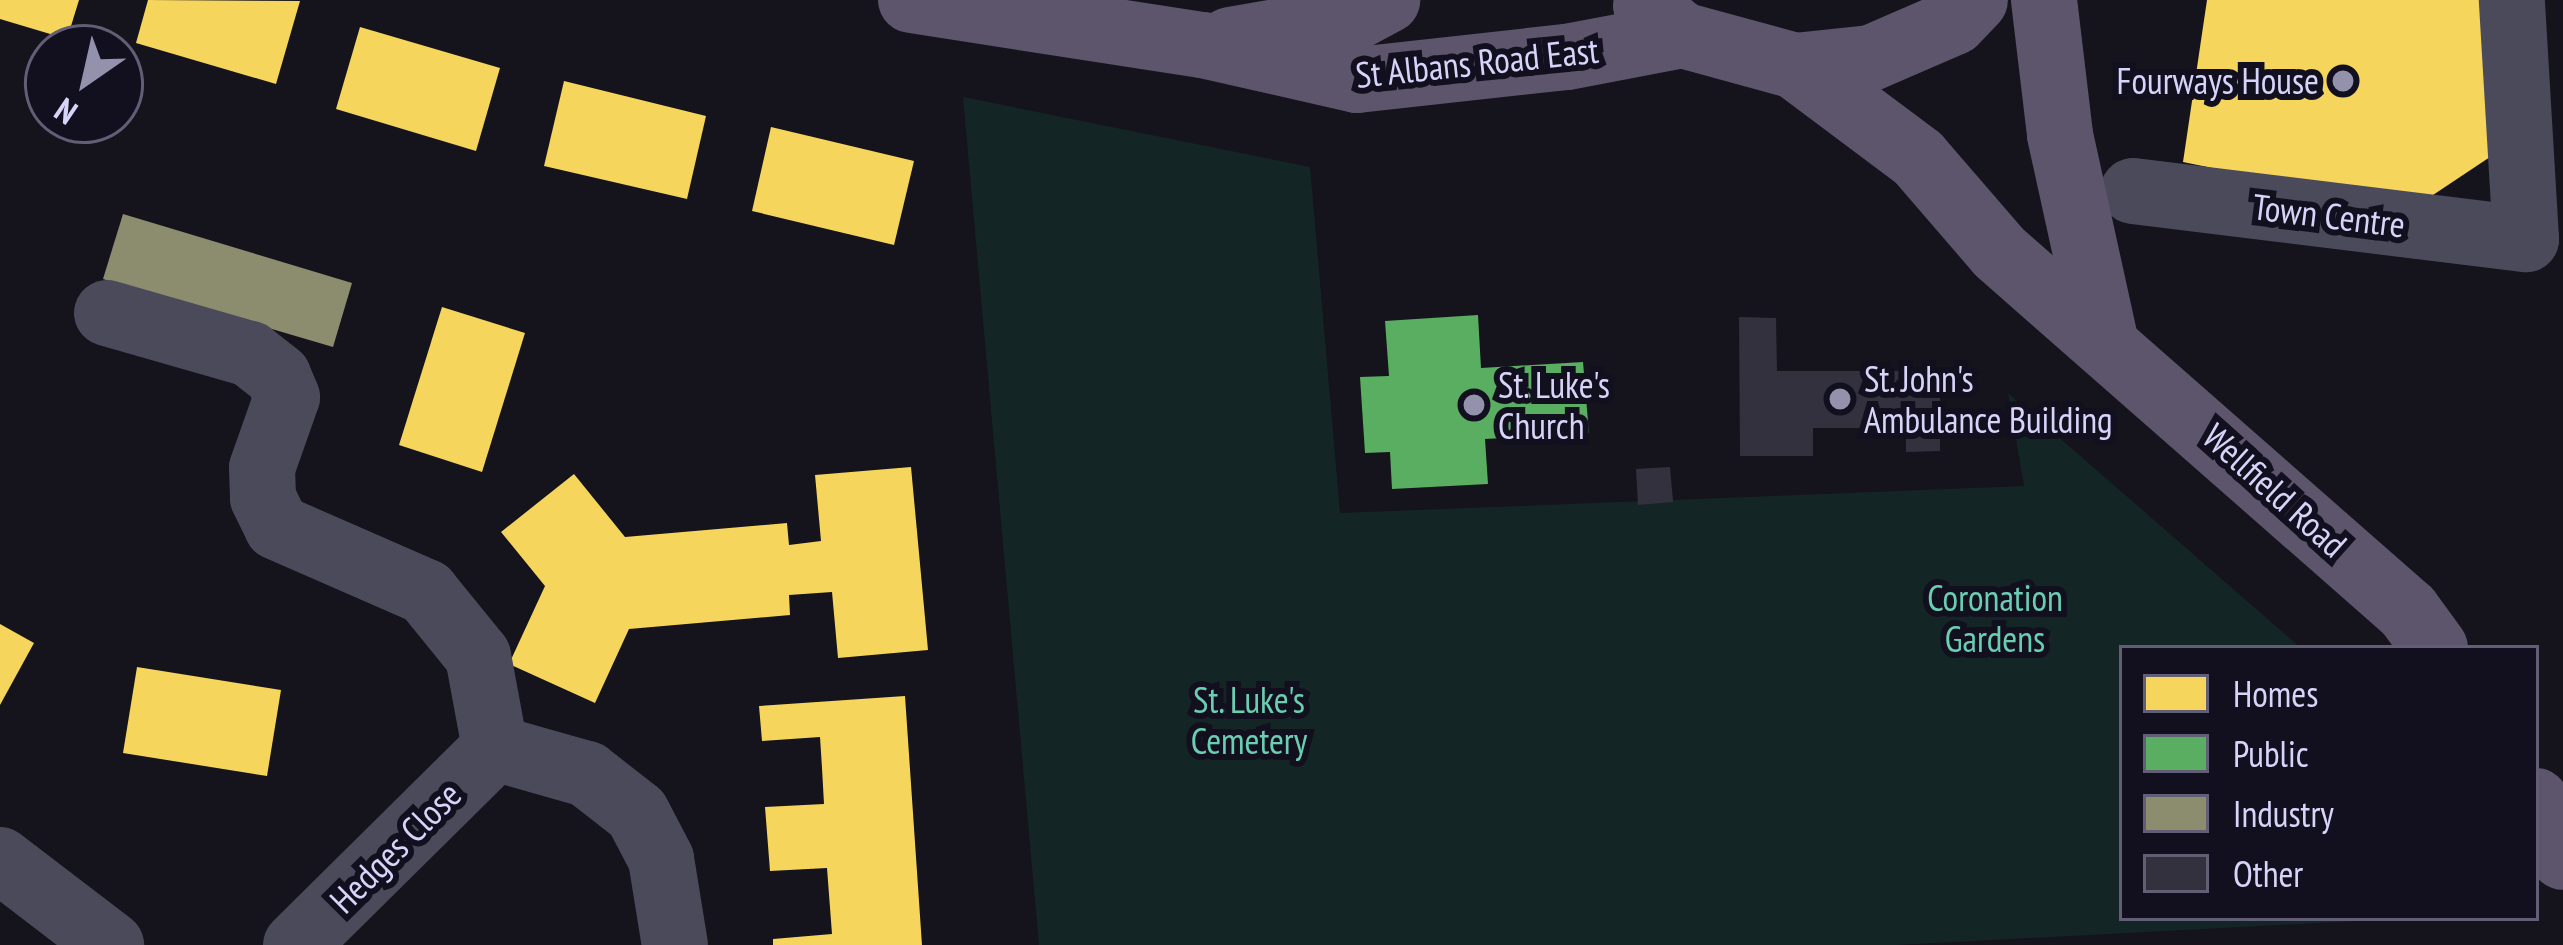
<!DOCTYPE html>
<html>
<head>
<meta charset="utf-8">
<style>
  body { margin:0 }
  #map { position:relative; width:2563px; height:945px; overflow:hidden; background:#15141c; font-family:"PT Sans Narrow",sans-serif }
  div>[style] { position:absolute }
  .green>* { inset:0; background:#142526 }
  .homes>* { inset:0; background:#f6d55c }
  .public>* { inset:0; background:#5aae61 }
  .industry>* { inset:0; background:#8c8c6e }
  .building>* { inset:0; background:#33313e }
  .minor>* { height:66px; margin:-33px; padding:0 33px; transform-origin:33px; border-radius:33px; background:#4a4a5b }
  .major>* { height:66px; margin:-33px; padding:0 33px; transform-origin:33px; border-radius:33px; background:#5c556c }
  .dots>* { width:33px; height:33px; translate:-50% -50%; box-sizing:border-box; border:6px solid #12101f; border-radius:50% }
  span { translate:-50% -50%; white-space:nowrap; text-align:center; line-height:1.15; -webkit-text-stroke:12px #12101f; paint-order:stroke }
  .street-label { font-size:36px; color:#d7d4f9 }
  .poi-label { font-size:36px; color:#d7d4f9 }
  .right { translate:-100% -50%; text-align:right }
  .left { translate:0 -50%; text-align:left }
  .park-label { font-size:36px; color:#6acfb2 }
  .legend { position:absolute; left:2119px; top:645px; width:420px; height:276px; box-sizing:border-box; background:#12101f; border:3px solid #615e76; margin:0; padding:15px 21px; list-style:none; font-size:36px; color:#d7d4f9 }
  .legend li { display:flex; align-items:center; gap:24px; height:60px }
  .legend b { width:60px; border:3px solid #615e76 }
  .north { position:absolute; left:24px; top:24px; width:120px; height:120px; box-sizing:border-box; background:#12101f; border:3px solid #615e76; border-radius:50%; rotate:214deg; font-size:33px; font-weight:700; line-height:48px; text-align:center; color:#d7d4f9 }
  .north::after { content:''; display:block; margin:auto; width:42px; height:54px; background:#9391ac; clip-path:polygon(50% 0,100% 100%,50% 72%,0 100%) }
</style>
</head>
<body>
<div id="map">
  <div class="green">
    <div style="clip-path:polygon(963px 97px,1310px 167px,1340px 513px,2024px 486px,2008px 393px,2301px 648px,2122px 648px,2122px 918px,2414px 918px,1896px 945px,1039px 945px)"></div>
  </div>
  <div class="homes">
    <div style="clip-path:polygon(0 0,79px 0,67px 39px,0 19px)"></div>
    <div style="clip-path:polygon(148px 0,300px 1px,276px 84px,136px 43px)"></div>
    <div style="clip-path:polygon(2207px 0,2489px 0,2493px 155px,2412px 209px,2183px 162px)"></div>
    <div style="clip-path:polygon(360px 27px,500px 68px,476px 151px,336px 109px)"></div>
    <div style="clip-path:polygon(564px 81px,706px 116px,687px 199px,544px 166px)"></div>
    <div style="clip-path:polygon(771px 127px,914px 161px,894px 245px,752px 211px)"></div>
    <div style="clip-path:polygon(442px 307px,525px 333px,482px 472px,399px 445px)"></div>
    <div style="clip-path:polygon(911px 467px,928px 650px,838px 658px,832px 592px,789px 595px,790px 615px,629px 629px,595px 703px,509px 664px,545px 586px,501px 532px,574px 474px,625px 537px,787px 523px,789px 545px,821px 541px,815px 475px)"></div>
    <div style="clip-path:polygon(0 624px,34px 643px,0 705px)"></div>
    <div style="clip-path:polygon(137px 667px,281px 690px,267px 776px,123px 753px)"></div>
    <div style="clip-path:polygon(905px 696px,922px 945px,773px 945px,773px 939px,832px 934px,827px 868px,770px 871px,765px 807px,824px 804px,822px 768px,820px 737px,762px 741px,759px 706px)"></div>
  </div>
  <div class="public">
    <div style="clip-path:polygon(1478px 315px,1481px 368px,1583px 362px,1589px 433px,1485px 439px,1488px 484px,1392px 489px,1390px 452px,1365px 453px,1360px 377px,1389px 376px,1385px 321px)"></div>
  </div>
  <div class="industry">
    <div style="clip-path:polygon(123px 214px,352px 283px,333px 347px,103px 279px)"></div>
  </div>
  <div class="building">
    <div style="clip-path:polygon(1739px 317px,1776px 318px,1777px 371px,1940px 371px,1940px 451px,1906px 452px,1906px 428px,1813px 428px,1813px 456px,1740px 456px)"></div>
    <div style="clip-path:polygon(1670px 467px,1673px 502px,1638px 505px,1636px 469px)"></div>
  </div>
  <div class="minor">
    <div style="left:2133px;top:191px;width:396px;rotate:7deg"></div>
    <div style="left:2526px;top:239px;width:239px;rotate:-93.4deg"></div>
    <div style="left:107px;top:313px;width:149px;rotate:16deg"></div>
    <div style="left:250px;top:354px;width:36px;rotate:38deg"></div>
    <div style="left:278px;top:376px;width:23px;rotate:67deg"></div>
    <div style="left:287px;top:397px;width:75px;rotate:109.4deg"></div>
    <div style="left:262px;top:468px;width:30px;rotate:88deg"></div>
    <div style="left:263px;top:498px;width:32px;rotate:64deg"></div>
    <div style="left:277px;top:527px;width:163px;rotate:23.6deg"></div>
    <div style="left:426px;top:592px;width:82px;rotate:50.9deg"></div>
    <div style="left:478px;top:656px;width:94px;rotate:79.5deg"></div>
    <div style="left:495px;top:748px;width:96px;rotate:15.8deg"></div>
    <div style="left:587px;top:774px;width:63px;rotate:38deg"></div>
    <div style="left:637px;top:813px;width:52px;rotate:62.4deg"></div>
    <div style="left:661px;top:859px;width:87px;rotate:80.8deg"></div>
    <div style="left:0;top:860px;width:140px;rotate:37.4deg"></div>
    <div style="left:296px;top:945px;width:280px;rotate:-44.7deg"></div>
  </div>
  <div class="major">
    <div style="left:911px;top:0;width:295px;rotate:8.8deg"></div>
    <div style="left:1203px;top:45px;width:158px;rotate:12.8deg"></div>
    <div style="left:1357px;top:80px;width:211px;rotate:-6.3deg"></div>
    <div style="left:1567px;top:57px;width:117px;rotate:-10.8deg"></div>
    <div style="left:2044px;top:0;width:136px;rotate:83.2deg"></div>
    <div style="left:2060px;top:135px;width:210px;rotate:77.6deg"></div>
    <div style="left:1646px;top:6px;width:46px;rotate:38.9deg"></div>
    <div style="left:1682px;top:35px;width:117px;rotate:15.3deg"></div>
    <div style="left:1795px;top:66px;width:76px;rotate:-6deg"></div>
    <div style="left:1871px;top:58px;width:90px;rotate:-23.4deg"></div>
    <div style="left:1954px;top:22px;width:30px;rotate:-46deg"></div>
    <div style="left:1230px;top:40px;width:124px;rotate:-9.8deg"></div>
    <div style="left:1352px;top:19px;width:40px;rotate:-28deg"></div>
    <div style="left:1795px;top:66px;width:154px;rotate:36.8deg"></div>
    <div style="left:1918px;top:158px;width:124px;rotate:49.2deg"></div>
    <div style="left:1999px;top:252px;width:544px;rotate:41.28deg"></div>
    <div style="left:2408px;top:611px;width:46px;rotate:53.9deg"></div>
    <div style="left:2536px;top:801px;width:62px;rotate:64.3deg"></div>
  </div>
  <div class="dots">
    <div style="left:2343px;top:81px;background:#9391ac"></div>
    <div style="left:1840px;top:399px;background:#9391ac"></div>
    <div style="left:1474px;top:405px;background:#9391ac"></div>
  </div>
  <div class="street-label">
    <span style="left:1477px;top:62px;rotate:-6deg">St Albans Road East</span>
    <span style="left:2329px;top:215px;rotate:7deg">Town Centre</span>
    <span style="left:2275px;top:490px;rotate:42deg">Wellfield Road</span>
    <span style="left:395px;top:847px;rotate:-45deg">Hedges Close</span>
  </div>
  <div class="poi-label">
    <span class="right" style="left:2319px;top:81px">Fourways House</span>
    <span class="left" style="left:1864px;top:399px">St. John's<br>Ambulance Building</span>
    <span class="left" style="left:1498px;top:405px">St. Luke's<br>Church</span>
  </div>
  <div class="park-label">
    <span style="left:1995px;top:618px">Coronation<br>Gardens</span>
    <span style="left:1249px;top:720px">St. Luke's<br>Cemetery</span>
  </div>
  <ul class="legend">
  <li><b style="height:33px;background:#f6d55c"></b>Homes</li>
  <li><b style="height:33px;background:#5aae61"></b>Public</li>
  <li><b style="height:33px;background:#8c8c6e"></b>Industry</li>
  <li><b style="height:33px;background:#33313e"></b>Other</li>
  </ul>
  <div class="north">N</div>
</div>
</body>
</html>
